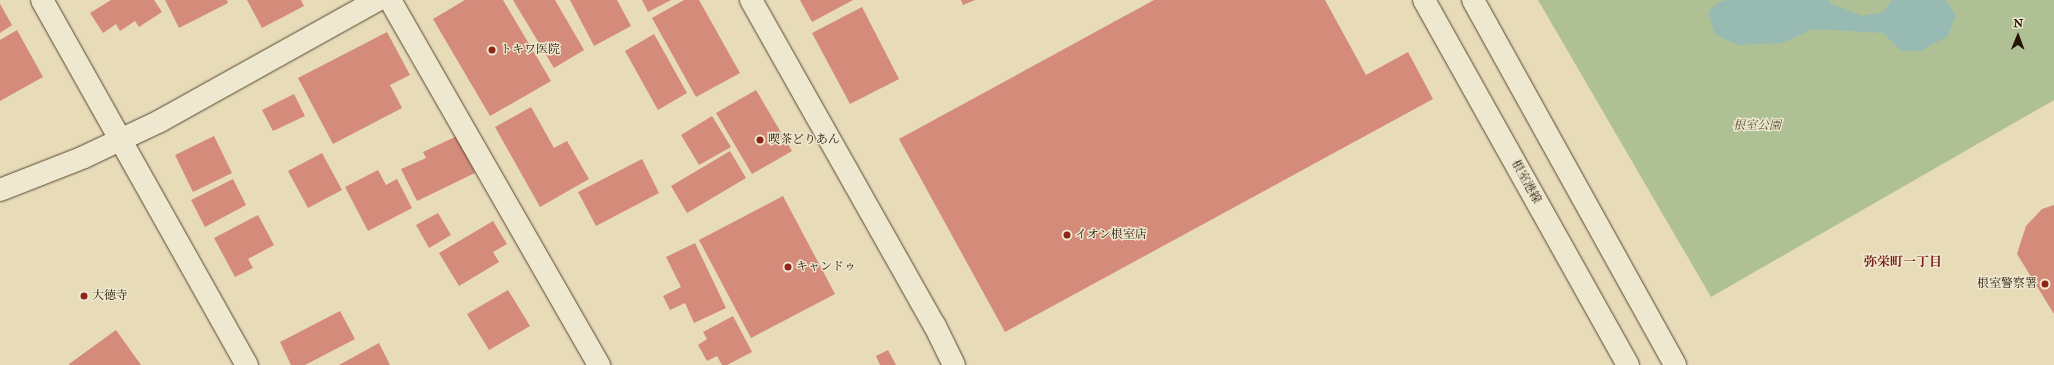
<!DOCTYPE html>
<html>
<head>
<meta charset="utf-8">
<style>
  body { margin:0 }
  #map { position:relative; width:2054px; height:365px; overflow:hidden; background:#e7dbb8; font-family:"IM FELL Double Pica","Noto Serif JP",serif }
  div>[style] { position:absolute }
  .green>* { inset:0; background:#afc194 }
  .water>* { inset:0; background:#97bbb3 }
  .building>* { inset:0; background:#d48b7a }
  .roads { filter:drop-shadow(0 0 1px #56462f) drop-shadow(0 0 1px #56462f) }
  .street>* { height:22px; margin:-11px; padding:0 11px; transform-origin:11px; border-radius:11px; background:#efe8d1 }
  .secondary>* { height:22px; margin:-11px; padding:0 11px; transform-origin:11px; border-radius:11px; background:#efe8d1 }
  .dots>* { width:11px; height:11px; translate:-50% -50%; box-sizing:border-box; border:2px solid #efe8d1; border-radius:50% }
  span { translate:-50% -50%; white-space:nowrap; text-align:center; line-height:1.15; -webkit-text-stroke:3px #efe8d1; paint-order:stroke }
  .poi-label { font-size:12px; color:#261401 }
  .left { translate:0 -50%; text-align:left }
  .right { translate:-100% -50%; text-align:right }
  .park-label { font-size:12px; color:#565134; font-style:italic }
  .street-label { font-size:12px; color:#261401 }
  .neighbourhood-label { font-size:13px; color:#7a1f14; font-weight:700 }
  .north { position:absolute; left:1998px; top:16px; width:40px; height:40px; -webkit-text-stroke:3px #efe8d1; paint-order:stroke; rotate:1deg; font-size:11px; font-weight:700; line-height:16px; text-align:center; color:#261401 }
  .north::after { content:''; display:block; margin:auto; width:14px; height:18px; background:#261401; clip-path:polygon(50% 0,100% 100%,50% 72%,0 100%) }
</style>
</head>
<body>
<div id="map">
  <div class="green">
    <div style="clip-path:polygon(1538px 0,2054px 0,2054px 100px,1711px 297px)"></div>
  </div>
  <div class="water">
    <div style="clip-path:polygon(1727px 0,1829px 0,1830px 3px,1862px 16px,1883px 12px,1892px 0,1946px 0,1956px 15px,1948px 36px,1921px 51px,1901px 51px,1883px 33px,1813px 29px,1782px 43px,1738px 45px,1715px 35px,1708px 12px,1717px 3px)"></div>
  </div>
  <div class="building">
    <div style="clip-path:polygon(111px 0,154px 0,162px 12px,139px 27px,135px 21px,120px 31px,116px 24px,103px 33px,90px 13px)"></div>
    <div style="clip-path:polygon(165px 0,227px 0,228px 3px,179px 28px)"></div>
    <div style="clip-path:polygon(247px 0,301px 0,304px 6px,262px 28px)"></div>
    <div style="clip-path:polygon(465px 0,503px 0,551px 81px,490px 116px,433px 19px)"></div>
    <div style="clip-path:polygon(513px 0,555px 0,584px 50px,554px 68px)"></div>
    <div style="clip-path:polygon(570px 0,617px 0,631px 26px,594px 46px)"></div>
    <div style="clip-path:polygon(642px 0,671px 0,648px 12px)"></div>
    <div style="clip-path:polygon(684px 0,699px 0,740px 73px,696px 97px,652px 18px)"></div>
    <div style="clip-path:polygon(800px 0,853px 0,812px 22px)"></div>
    <div style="clip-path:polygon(961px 0,975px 0,963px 5px)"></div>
    <div style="clip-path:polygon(1154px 0,1325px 0,1366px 75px,1408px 52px,1433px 99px,1005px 332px,899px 139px)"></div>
    <div style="clip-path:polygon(0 4px,12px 25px,0 33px)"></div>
    <div style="clip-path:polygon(862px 7px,899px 79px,850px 104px,812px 33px)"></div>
    <div style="clip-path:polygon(17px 30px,43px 77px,0 101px,0 40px)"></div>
    <div style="clip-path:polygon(387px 32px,410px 75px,390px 85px,402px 108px,333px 144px,298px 78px)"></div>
    <div style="clip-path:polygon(654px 34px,687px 93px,658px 110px,625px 51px)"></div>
    <div style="clip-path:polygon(756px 90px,792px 151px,752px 174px,716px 113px)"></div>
    <div style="clip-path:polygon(294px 94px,305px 116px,273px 131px,262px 110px)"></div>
    <div style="clip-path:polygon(531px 107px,554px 148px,567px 141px,589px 179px,540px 207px,495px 127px)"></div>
    <div style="clip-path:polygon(712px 116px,731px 147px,699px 165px,681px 135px)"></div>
    <div style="clip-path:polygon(214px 136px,232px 173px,193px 192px,175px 155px)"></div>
    <div style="clip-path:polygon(457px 136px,475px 173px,417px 201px,401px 169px,426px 158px,423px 152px)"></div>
    <div style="clip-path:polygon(730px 151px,746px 178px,687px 213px,671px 186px)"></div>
    <div style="clip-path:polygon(322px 153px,342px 190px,308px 208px,288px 171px)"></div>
    <div style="clip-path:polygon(642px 159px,659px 193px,596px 226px,578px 192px)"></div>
    <div style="clip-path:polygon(378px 170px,386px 185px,397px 179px,412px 208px,368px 231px,345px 187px)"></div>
    <div style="clip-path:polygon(233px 179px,246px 205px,205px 227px,191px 200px)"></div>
    <div style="clip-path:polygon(783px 196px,835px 294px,751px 338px,699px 240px)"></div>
    <div style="clip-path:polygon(2054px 205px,2054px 314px,2017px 254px,2026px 226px,2042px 209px)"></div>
    <div style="clip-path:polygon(438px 213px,451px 235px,429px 248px,416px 225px)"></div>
    <div style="clip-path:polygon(258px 215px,274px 245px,248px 259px,253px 268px,235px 277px,214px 238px)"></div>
    <div style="clip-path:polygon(493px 221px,507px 244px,493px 252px,499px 262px,459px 286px,439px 253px)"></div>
    <div style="clip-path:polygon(695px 243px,726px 308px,694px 323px,685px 303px,670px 310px,663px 296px,681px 287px,666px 257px)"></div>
    <div style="clip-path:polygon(508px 290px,530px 326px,489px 350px,467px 314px)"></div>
    <div style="clip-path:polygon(340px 311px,355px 339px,305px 365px,291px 365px,280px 342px)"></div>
    <div style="clip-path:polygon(733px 316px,752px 352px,727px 365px,722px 365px,717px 356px,707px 361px,698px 345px,707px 339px,703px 332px)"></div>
    <div style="clip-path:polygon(116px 330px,141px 365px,70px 365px,69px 364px)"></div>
    <div style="clip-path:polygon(379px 343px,390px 365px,339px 365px)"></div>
    <div style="clip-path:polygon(888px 350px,896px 365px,880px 365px,876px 356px)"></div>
  </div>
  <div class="roads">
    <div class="street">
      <div style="left:390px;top:0;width:421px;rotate:60.2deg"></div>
      <div style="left:751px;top:0;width:374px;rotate:60.6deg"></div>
      <div style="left:935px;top:326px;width:43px;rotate:64deg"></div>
    </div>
    <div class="secondary">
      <div style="left:42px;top:0;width:419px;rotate:60.7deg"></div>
      <div style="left:1424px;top:0;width:418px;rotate:60.8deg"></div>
      <div style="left:1473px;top:0;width:417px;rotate:61deg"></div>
      <div style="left:0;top:190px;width:90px;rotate:-21.4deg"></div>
      <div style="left:84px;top:157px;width:84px;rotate:-25.3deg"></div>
      <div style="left:160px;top:121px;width:248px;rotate:-29.1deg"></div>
    </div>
  </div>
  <div class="dots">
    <div style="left:492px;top:50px;background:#8f2418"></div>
    <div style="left:760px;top:140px;background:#8f2418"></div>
    <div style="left:1067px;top:235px;background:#8f2418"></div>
    <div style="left:788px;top:267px;background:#8f2418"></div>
    <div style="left:2045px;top:284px;background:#8f2418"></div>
    <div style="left:84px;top:296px;background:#8f2418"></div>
  </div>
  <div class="poi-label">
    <span class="left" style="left:500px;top:50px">トキワ医院</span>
    <span class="left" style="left:768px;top:140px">喫茶どりあん</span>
    <span class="left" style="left:1075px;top:235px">イオン根室店</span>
    <span class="left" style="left:796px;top:267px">キャンドゥ</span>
    <span class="right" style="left:2037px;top:284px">根室警察署</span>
    <span class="left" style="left:92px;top:296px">大徳寺</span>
  </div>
  <div class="park-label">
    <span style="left:1757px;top:126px">根室公園</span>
  </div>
  <div class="street-label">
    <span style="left:1526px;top:182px;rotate:61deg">根室港線</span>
  </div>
  <div class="neighbourhood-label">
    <span style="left:1903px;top:262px">弥栄町一丁目</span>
  </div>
  <div class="north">N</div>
</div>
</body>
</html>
